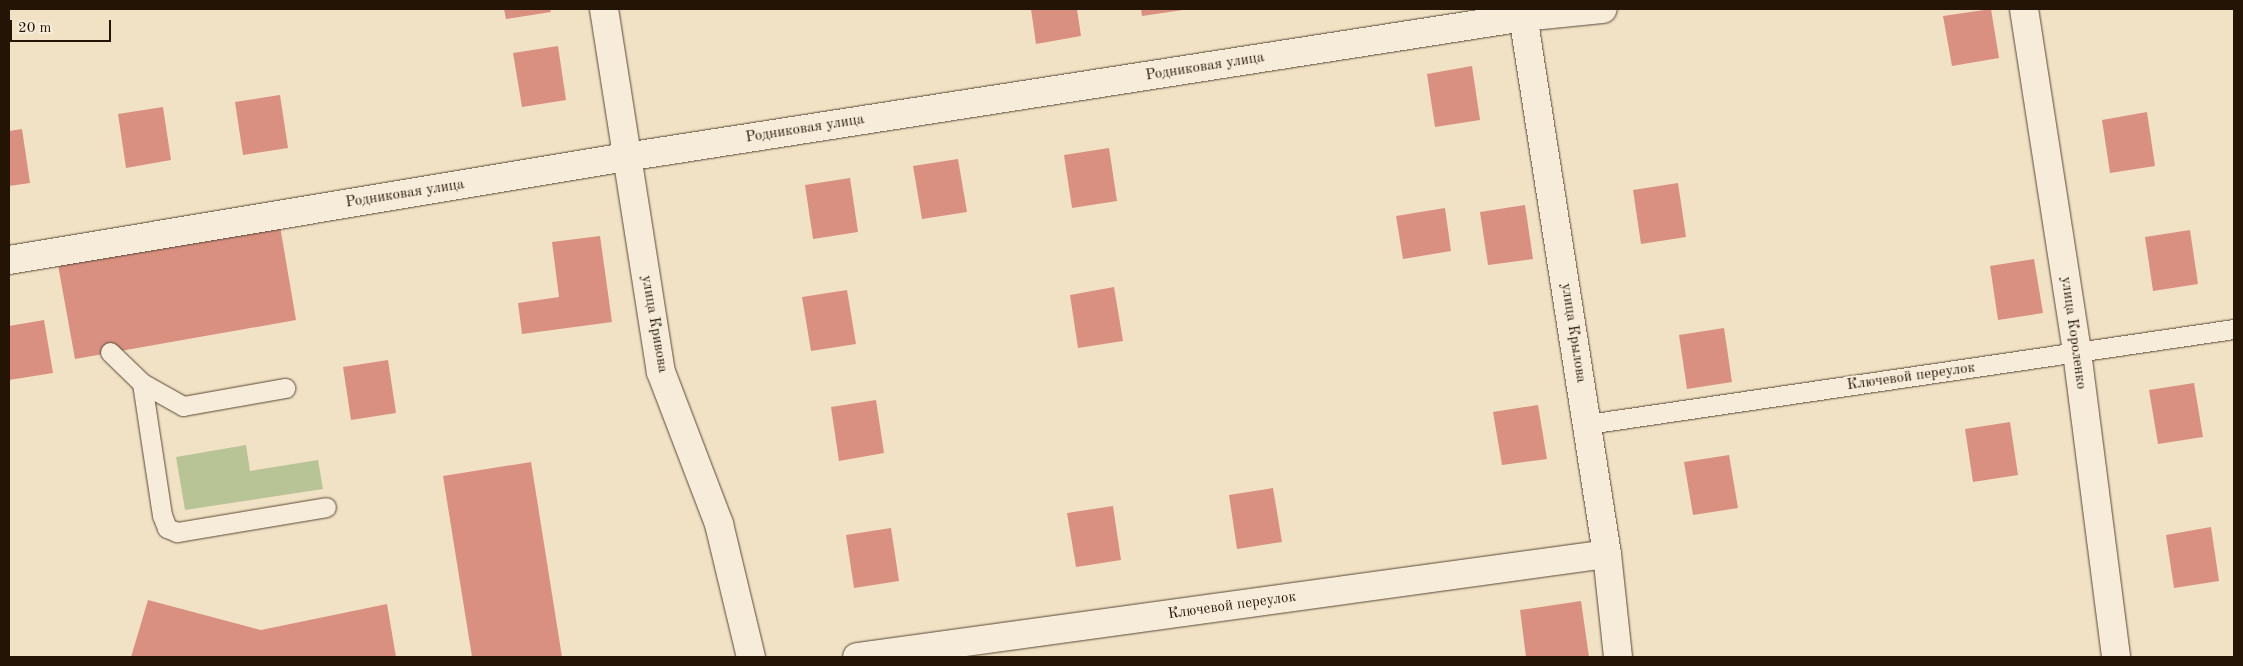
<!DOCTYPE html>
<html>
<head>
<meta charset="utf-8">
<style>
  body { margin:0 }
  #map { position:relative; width:2243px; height:666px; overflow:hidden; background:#f2e2c5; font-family:"Old Standard TT",serif }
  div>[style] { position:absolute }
  .green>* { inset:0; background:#b8c496 }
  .building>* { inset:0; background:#d99081 }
  .roads { filter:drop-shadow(0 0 1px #574836) drop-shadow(0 0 1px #574836) }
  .lane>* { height:19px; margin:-9.5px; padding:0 9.5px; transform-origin:9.5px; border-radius:9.5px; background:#f7ecd9 }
  .street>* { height:28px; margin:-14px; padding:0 14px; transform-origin:14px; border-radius:14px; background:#f7ecd9 }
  span { translate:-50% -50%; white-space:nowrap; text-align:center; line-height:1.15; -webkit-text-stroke:4px #f7ecd9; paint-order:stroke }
  .street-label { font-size:15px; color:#231406 }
  .frame { position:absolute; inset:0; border:10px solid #231406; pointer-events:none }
  .scale { position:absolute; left:10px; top:20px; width:101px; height:22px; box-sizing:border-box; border:2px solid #231406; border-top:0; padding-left:6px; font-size:15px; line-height:18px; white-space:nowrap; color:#231406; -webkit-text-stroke:4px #f7ecd9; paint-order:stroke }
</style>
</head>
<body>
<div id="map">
  <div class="green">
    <div style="clip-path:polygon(246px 445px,250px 471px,318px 460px,323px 489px,185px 510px,176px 457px)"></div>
  </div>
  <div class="building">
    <div style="clip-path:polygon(504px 9px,550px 9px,551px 12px,506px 19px)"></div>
    <div style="clip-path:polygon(1031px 9px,1077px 9px,1081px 36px,1036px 44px)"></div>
    <div style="clip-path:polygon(1141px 9px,1183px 9px,1183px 10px,1142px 16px)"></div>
    <div style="clip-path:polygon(1991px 9px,1999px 58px,1952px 66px,1943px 16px)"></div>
    <div style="clip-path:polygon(558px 46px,566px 100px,522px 107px,513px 53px)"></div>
    <div style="clip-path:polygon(1472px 66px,1480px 120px,1435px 127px,1427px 74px)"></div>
    <div style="clip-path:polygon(280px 95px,288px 148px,243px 155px,235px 102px)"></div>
    <div style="clip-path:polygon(163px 107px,171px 160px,126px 168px,118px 114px)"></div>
    <div style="clip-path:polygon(2147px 112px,2155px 166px,2110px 173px,2102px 120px)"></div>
    <div style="clip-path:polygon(22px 129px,30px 183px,9px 186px,9px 131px)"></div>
    <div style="clip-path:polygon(1109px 148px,1117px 201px,1072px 208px,1064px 155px)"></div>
    <div style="clip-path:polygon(958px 159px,967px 212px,922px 219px,913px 166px)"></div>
    <div style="clip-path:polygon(850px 178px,858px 232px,813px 239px,805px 185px)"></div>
    <div style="clip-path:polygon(1678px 183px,1686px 237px,1641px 244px,1633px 190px)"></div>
    <div style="clip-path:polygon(1525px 205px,1533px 259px,1488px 265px,1480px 212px)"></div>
    <div style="clip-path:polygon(1445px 208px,1451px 251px,1403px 259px,1396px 216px)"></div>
    <div style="clip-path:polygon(280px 226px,296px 320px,75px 359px,58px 265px)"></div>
    <div style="clip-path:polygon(2190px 230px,2198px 284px,2153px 291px,2145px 237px)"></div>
    <div style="clip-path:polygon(600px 236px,612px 322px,522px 334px,518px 303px,559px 297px,552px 242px)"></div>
    <div style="clip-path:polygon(2034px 259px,2043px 313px,1998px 320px,1990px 266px)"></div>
    <div style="clip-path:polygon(1114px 287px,1123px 341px,1078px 348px,1070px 295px)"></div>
    <div style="clip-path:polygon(847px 290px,856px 344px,811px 351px,802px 297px)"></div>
    <div style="clip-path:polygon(44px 320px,53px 373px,9px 380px,9px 326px)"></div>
    <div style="clip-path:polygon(1724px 328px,1732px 382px,1687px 389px,1679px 335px)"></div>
    <div style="clip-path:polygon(388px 360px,396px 413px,351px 420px,343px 367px)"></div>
    <div style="clip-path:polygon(2194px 383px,2203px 437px,2158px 444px,2149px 390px)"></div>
    <div style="clip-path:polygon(876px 400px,884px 453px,839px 461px,831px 407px)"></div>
    <div style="clip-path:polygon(1538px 405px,1547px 459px,1502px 465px,1493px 412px)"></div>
    <div style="clip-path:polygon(2010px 422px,2018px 475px,1973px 482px,1965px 429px)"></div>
    <div style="clip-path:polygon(1729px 455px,1738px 508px,1693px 515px,1684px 462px)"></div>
    <div style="clip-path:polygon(531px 462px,562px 657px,472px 657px,443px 476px)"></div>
    <div style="clip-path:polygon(1273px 488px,1282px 542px,1237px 549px,1229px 495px)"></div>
    <div style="clip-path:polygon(1113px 506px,1121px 560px,1076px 567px,1067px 513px)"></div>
    <div style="clip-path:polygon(2211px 527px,2219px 581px,2174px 588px,2166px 535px)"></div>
    <div style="clip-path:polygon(891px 528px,899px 581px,854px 588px,846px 535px)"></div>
    <div style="clip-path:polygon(148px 600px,261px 630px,387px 604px,396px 657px,131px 657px)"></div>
    <div style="clip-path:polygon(1581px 601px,1589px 657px,1526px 657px,1520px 610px)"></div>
  </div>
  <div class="roads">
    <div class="lane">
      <div style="left:110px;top:352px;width:45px;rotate:44.1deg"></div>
      <div style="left:142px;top:383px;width:47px;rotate:29.3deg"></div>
      <div style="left:183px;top:406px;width:104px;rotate:-10deg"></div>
      <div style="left:142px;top:383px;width:134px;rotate:81.4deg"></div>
      <div style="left:162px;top:515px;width:14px;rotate:69deg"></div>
      <div style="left:167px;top:528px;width:11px;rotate:22deg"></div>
      <div style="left:177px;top:532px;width:151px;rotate:-9.5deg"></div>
      <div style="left:1588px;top:424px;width:653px;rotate:-8.37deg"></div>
    </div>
    <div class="street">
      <div style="left:604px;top:9px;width:367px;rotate:81.1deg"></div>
      <div style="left:661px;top:372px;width:163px;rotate:69.1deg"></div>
      <div style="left:719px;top:524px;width:137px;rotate:76.5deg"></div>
      <div style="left:1522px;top:9px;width:552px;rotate:81.14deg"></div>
      <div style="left:1607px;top:554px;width:104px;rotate:83.9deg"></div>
      <div style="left:2024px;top:9px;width:347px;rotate:81.2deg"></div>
      <div style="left:2077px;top:352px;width:307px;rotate:82.7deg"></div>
      <div style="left:9px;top:260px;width:626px;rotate:-9.48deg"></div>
      <div style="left:626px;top:157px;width:909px;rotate:-8.86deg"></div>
      <div style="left:1524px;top:17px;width:79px;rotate:-5.8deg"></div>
      <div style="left:857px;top:657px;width:757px;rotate:-7.82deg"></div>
    </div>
  </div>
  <div class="street-label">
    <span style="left:1205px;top:67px;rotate:-9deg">Родниковая улица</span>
    <span style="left:805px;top:129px;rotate:-9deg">Родниковая улица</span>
    <span style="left:405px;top:194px;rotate:-9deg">Родниковая улица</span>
    <span style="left:654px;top:324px;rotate:80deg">улица Кривова</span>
    <span style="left:1573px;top:333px;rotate:81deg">улица Крылова</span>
    <span style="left:2073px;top:333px;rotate:82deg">улица Короленко</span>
    <span style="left:1911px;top:377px;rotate:-8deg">Ключевой переулок</span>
    <span style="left:1232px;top:606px;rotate:-8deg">Ключевой переулок</span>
  </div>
  <div class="frame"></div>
  <div class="scale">20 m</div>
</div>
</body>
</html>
